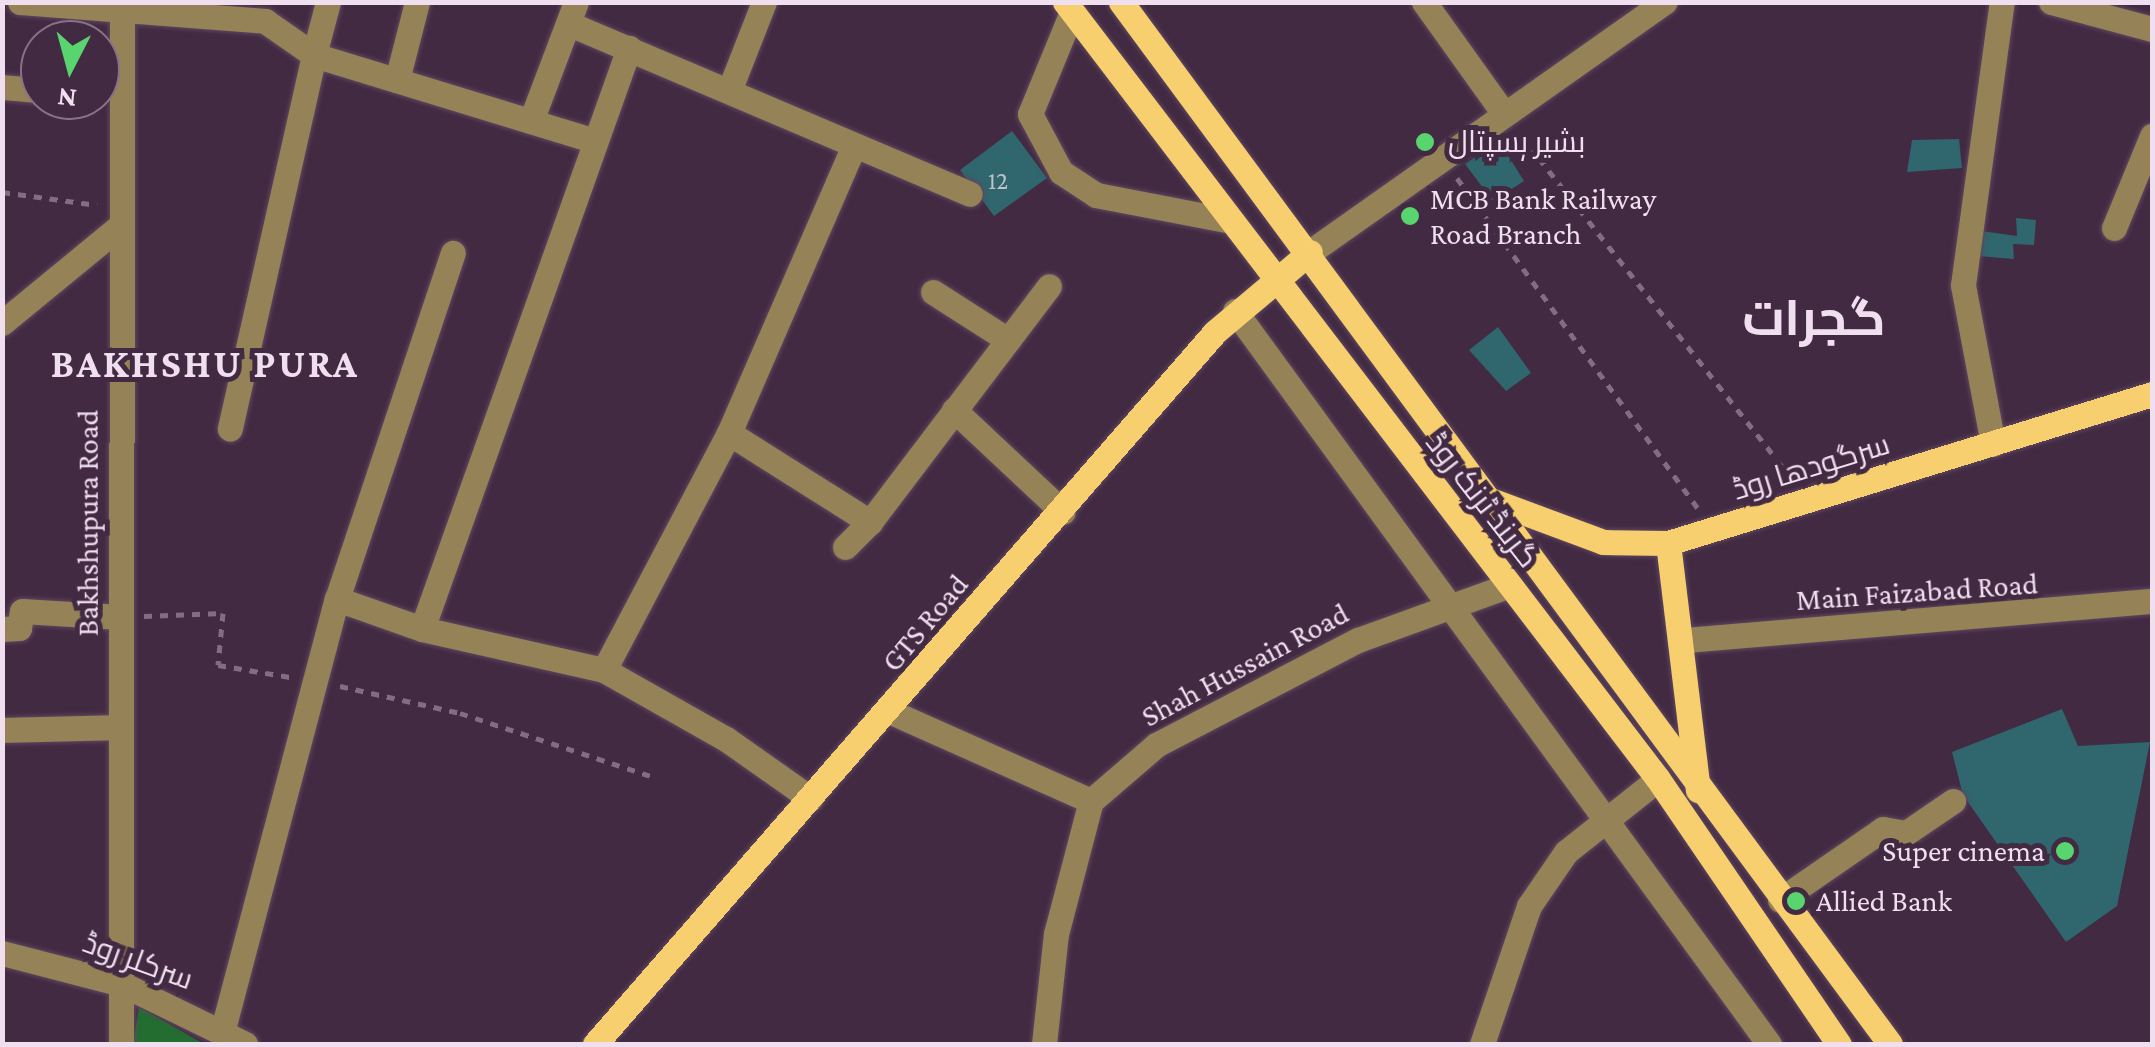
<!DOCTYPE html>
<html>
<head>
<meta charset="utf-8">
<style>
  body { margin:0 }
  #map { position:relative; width:2155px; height:1047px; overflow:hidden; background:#432a43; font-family:"Crimson Pro",Cairo,serif }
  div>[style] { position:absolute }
  .green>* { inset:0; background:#236d31 }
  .building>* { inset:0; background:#30666d }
  .path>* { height:5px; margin-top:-2.5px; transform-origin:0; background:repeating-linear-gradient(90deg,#826d82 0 8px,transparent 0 16px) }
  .roads { filter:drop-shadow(0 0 2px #5f475f) drop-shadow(0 0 2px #5f475f) }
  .minor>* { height:25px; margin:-12.5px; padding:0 12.5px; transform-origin:12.5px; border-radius:12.5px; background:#958256 }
  .major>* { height:25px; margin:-12.5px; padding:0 12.5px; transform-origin:12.5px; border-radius:12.5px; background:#f7cf6f }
  .dots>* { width:28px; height:28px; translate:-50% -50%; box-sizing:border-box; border:5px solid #432a43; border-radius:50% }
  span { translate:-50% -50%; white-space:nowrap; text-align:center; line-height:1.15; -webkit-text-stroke:10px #432a43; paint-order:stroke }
  .number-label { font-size:25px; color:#bfc1ce }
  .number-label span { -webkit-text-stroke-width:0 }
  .poi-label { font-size:30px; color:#efdfef }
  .left { translate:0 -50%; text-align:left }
  .right { translate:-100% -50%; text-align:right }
  .street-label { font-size:30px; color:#efdfef }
  .district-label { font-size:40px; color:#efdfef; font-weight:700; letter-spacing:2.5px }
  .town-label { font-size:50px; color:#efdfef; font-weight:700 }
  .frame { position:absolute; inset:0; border:5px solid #efdfef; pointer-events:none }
  .north { position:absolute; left:20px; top:20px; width:100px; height:100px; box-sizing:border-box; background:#432a43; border:2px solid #887288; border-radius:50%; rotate:186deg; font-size:28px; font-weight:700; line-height:40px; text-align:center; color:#efdfef }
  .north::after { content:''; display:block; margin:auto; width:35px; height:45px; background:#59d56f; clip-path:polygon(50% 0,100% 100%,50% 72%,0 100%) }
</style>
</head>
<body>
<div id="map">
  <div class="green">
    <div style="clip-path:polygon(139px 1007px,204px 1044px,133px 1044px)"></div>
  </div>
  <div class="building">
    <div style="clip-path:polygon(1012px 131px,1047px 178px,994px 216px,960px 170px)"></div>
    <div style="clip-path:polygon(1959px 139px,1962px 168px,1907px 172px,1912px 140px)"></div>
    <div style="clip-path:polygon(1499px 141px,1524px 181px,1493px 201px,1465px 164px)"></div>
    <div style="clip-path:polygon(2016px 218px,2036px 220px,2034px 245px,2013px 244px,2014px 259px,1978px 256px,1981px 231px,2017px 236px)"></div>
    <div style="clip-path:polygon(1498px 327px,1531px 373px,1506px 391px,1469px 350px)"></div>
    <div style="clip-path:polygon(2062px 709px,2078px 746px,2150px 742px,2117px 906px,2066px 942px,1963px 795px,1952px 752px)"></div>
  </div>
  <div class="path">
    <div style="left:1519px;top:133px;width:444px;rotate:51.7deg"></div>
    <div style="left:1457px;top:178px;width:409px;rotate:53.9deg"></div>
    <div style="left:2px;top:192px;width:96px;rotate:7.8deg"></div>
    <div style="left:144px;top:616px;width:79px;rotate:-2.2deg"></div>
    <div style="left:223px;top:613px;width:52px;rotate:95.5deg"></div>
    <div style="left:218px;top:665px;width:73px;rotate:9.5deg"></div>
    <div style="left:340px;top:686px;width:123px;rotate:12.7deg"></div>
    <div style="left:460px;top:713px;width:206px;rotate:18.3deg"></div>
  </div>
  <div class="roads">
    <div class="minor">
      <div style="left:20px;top:2px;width:246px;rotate:4.4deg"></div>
      <div style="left:265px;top:21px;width:60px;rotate:34.8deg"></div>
      <div style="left:314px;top:55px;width:383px;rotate:102.7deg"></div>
      <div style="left:328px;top:2px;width:55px;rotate:104.8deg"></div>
      <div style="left:314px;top:55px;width:294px;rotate:17deg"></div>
      <div style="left:1424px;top:2px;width:134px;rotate:54.4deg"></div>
      <div style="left:2051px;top:2px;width:105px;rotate:15deg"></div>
      <div style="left:1072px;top:12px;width:110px;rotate:112.4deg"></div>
      <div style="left:1030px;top:114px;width:66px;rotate:61.9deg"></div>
      <div style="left:1061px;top:172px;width:42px;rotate:33.3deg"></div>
      <div style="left:1096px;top:195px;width:132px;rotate:10.9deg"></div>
      <div style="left:572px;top:25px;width:432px;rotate:23deg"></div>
      <div style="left:397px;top:80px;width:81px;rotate:-75.6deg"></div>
      <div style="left:731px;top:86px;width:90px;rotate:-68.6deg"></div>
      <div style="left:2px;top:87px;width:38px;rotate:5deg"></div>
      <div style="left:531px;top:121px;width:127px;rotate:-69.3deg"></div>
      <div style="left:2114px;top:228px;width:100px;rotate:-67.6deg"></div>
      <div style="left:1310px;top:252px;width:434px;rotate:-35.2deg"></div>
      <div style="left:933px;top:292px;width:89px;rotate:32.6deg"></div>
      <div style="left:1235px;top:311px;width:907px;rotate:53.93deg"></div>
      <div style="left:2px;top:323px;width:153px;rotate:-39.4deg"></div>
      <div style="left:954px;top:410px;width:149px;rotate:43.1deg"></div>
      <div style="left:729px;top:433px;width:313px;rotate:-66.5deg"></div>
      <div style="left:1993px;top:444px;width:162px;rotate:-100.7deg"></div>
      <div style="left:1963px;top:285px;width:286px;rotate:-82.2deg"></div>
      <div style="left:845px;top:547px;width:35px;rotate:-45deg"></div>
      <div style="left:337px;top:599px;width:365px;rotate:-71.5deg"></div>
      <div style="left:2px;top:629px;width:17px;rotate:-3deg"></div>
      <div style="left:19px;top:628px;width:17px;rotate:-80deg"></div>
      <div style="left:22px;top:611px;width:99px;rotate:3.5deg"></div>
      <div style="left:422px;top:629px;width:617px;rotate:-70.39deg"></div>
      <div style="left:1686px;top:640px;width:468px;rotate:-4.8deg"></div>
      <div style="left:604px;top:670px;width:268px;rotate:-62.2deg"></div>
      <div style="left:729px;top:433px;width:167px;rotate:32.3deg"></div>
      <div style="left:870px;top:522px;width:296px;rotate:-52.8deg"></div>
      <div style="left:891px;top:712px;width:219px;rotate:24deg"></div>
      <div style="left:2px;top:730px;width:119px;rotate:-1.4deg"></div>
      <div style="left:1780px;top:900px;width:125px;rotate:-34.6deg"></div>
      <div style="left:1883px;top:829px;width:23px;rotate:10deg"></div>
      <div style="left:1906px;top:833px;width:57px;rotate:-34.2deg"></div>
      <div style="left:2px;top:953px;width:124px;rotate:14.5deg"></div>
      <div style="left:122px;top:984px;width:137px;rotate:26deg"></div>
      <div style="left:223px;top:1029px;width:445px;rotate:-75.2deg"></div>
      <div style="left:337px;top:599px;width:90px;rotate:19.4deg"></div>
      <div style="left:422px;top:629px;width:187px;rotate:12.7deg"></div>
      <div style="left:604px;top:670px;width:140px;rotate:29.5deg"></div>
      <div style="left:726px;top:739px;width:103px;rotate:35.1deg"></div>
      <div style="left:121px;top:1044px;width:1042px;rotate:-89.95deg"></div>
      <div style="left:1044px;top:1044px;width:111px;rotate:-83.8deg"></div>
      <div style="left:1056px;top:934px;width:138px;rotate:-75.3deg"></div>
      <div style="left:1091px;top:801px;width:86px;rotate:-40.7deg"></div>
      <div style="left:1156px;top:745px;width:228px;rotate:-27.5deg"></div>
      <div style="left:1358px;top:640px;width:158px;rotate:-19.9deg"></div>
      <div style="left:1482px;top:1044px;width:146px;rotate:-71.2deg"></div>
      <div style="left:1529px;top:906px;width:65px;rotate:-55.6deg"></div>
      <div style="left:1566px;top:852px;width:117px;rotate:-38.4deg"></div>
    </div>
    <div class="major">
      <div style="left:1065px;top:2px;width:977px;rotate:52.65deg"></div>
      <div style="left:1658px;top:779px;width:321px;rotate:55.7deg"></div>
      <div style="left:1121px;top:2px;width:1295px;rotate:53.57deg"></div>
      <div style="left:1493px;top:501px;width:117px;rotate:20.4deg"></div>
      <div style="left:1603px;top:542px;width:65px;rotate:0.9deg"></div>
      <div style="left:1668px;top:543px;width:506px;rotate:-17.11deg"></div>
      <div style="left:1668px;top:543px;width:249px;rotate:83.1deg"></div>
      <div style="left:595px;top:1044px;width:944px;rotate:-48.95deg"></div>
      <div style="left:1215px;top:332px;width:124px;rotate:-40.1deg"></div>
    </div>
  </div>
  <div class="dots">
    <div style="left:1425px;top:142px;background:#59d56f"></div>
    <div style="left:1410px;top:216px;background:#59d56f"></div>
    <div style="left:2065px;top:851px;background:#59d56f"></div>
    <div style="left:1796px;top:901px;background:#59d56f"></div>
  </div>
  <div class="number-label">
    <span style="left:998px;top:181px">12</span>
  </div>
  <div class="poi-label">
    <span class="left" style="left:1448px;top:142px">بشیر ہسپتال</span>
    <span class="left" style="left:1430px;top:216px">MCB Bank Railway<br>Road Branch</span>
    <span class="right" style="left:2045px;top:851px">Super cinema</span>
    <span class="left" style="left:1816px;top:901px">Allied Bank</span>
  </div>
  <div class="street-label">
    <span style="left:1811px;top:467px;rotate:-17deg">سرگودھا روڈ</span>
    <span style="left:1482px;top:500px;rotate:52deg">گرینڈ ٹرنک روڈ</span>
    <span style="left:88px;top:523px;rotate:-90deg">Bakhshupura Road</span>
    <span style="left:1917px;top:592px;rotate:-4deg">Main Faizabad Road</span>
    <span style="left:925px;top:623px;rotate:-50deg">GTS Road</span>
    <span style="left:1245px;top:665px;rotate:-28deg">Shah Hussain Road</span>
    <span style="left:138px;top:961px;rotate:20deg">سرکلر روڈ</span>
  </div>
  <div class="district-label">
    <span style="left:205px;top:364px">BAKHSHU PURA</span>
  </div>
  <div class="town-label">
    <span style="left:1814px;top:319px">گجرات</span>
  </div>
  <div class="frame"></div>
  <div class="north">N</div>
</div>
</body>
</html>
